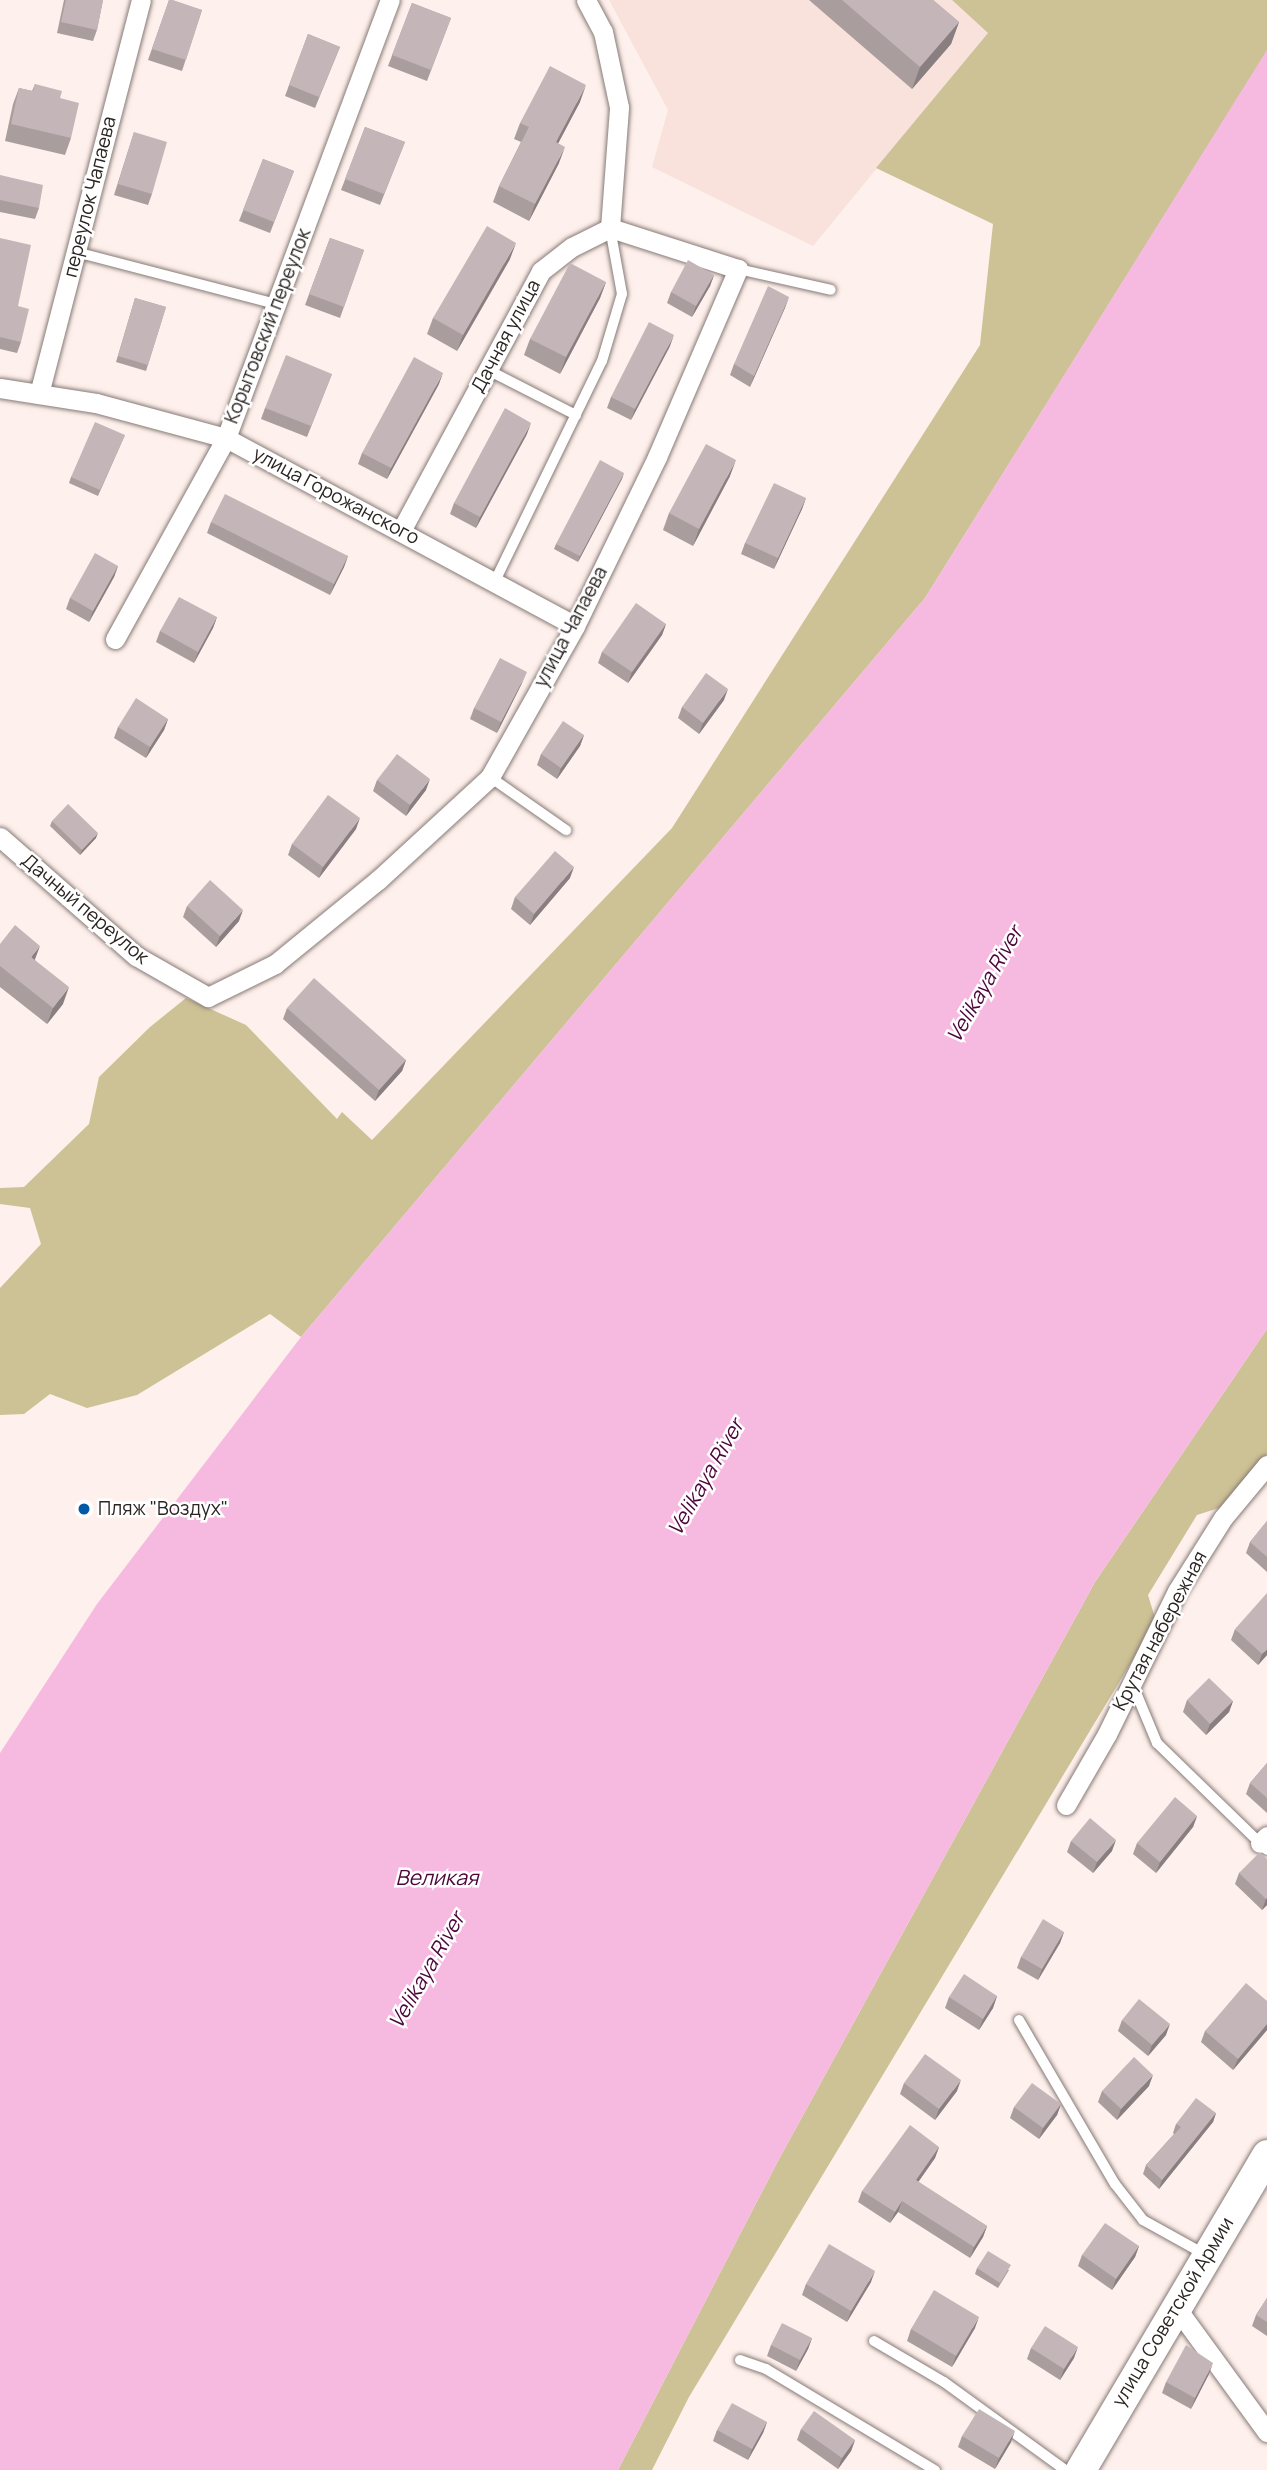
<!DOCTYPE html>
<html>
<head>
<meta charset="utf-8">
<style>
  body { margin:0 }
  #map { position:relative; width:1267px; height:2470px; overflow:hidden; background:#fef0ec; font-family:Manrope,sans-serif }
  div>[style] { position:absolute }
  .built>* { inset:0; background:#f8e2db }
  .green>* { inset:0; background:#cdc295 }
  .water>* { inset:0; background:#f6bae1 }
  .roads { filter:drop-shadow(0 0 2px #867a76) drop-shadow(0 0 2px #867a76) }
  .service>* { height:10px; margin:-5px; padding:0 5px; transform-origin:5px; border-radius:5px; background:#fff }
  .minor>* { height:19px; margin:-9.5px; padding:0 9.5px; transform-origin:9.5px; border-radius:9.5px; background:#fff }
  .primary>* { height:30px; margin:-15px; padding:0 15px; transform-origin:15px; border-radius:15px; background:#fff }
  .wall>* { inset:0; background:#a99d9e }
  .shaded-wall>* { inset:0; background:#897f81 }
  .building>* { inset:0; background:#c4b6b8 }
  .dots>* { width:19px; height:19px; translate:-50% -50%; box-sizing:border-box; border:4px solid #fff; border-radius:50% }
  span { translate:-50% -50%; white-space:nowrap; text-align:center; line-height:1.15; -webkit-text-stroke:5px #fff; paint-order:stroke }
  .street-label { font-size:19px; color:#2a2523 }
  .poi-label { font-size:19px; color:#2a2523 }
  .left { translate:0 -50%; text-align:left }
  .water-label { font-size:21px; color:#4c063b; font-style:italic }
</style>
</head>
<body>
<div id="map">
  <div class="built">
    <div style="clip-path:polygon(609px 0,952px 0,988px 33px,813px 246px,652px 167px,668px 110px)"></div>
  </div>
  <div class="green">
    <div style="clip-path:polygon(952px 0,1267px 0,1267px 51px,925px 598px,301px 1337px,270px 1314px,137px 1395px,87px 1408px,50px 1394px,24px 1414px,0 1415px,0 1288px,41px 1244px,30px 1208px,0 1204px,0 1188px,24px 1187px,89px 1124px,99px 1077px,150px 1027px,186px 998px,246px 1025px,337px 1119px,342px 1112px,372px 1140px,672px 828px,980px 345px,993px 224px,876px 168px,988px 33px)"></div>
    <div style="clip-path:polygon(1267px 1329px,1267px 1454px,1222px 1507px,1197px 1515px,1148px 1595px,1156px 1621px,689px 2397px,652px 2470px,618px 2470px,778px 2161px,1095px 1582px)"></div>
  </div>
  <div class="water">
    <div style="clip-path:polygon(1267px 50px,1267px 1329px,1095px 1582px,778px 2161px,618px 2470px,0 2470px,0 1753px,97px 1604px,301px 1337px,925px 598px)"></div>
  </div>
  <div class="roads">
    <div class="service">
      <div style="left:76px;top:252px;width:207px;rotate:14.6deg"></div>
      <div style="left:738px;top:269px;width:95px;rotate:12.7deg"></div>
      <div style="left:488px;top:370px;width:99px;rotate:27.1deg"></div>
      <div style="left:495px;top:581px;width:245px;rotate:-64.1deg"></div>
      <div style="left:602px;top:361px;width:70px;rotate:-73.4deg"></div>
      <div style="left:622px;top:294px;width:67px;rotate:-100.3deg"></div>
      <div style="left:490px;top:777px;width:93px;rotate:34.9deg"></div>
      <div style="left:1132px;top:1683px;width:65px;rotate:67.4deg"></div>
      <div style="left:1157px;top:1743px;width:153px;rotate:44.2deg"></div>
      <div style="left:1019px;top:2020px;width:190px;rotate:59.7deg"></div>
      <div style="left:1115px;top:2184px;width:46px;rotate:52.1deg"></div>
      <div style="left:1143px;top:2220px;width:72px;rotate:29.1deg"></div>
      <div style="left:874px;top:2341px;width:81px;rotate:30.4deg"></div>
      <div style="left:944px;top:2382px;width:150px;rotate:36deg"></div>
      <div style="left:740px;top:2360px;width:28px;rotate:19deg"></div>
      <div style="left:766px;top:2369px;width:197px;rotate:30.9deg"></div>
    </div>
    <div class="minor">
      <div style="left:0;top:388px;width:97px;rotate:8.9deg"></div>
      <div style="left:96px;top:403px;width:135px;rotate:15.1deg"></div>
      <div style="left:226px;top:438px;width:396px;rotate:28.3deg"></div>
      <div style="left:39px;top:394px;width:407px;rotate:-75.5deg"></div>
      <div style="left:401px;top:531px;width:295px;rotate:-61.7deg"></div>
      <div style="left:541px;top:271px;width:39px;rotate:-38deg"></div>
      <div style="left:572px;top:247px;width:42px;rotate:-26.6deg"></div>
      <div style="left:610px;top:228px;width:121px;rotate:-85.7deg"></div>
      <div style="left:619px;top:107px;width:77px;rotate:-102deg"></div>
      <div style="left:603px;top:32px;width:36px;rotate:-118deg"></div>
      <div style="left:115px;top:639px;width:230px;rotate:-61.1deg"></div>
      <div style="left:226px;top:438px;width:468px;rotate:-69.5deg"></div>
      <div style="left:0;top:837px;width:181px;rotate:41.2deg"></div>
      <div style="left:136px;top:956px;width:83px;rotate:29.7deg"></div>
      <div style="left:208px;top:997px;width:75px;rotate:-26.2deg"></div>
      <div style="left:275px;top:964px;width:133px;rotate:-39.2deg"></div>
      <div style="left:378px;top:880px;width:152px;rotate:-42.6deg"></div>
      <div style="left:490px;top:777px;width:173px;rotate:-60.6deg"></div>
      <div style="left:575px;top:626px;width:188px;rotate:-64.1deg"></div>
      <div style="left:657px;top:457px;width:205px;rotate:-66.7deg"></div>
      <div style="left:738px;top:269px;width:134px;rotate:-162.2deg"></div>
      <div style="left:1066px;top:1805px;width:82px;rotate:-60deg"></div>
      <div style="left:1107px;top:1734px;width:159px;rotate:-63.9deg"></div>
      <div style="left:1177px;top:1591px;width:86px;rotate:-57.8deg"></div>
      <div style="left:1223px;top:1518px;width:69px;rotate:-50.3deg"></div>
      <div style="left:1260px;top:1843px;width:10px;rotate:-45deg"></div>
      <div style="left:1175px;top:2306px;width:156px;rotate:53.9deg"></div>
    </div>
    <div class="primary">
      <div style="left:1081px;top:2470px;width:366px;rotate:-59.4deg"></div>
    </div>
  </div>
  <div class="wall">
    <div style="clip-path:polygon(64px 0,103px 0,97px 30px,93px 41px,57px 33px)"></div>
    <div style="clip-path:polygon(169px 0,202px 10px,182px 71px,148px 60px)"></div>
    <div style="clip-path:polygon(809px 0,933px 0,959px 22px,951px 44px,912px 89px)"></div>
    <div style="clip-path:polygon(412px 3px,451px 18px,427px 81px,388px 66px)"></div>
    <div style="clip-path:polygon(308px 34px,340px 47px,315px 108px,285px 96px)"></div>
    <div style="clip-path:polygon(35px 84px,60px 98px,71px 138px,65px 155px,5px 141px,13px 104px,19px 88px,32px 91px)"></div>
    <div style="clip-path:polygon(580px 102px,558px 143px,559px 163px,529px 221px,493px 202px,499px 186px,521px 142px,514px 139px,520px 123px)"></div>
    <div style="clip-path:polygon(365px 127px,405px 142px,380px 205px,341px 190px)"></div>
    <div style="clip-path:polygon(134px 132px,152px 194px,148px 205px,114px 195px)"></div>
    <div style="clip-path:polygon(263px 159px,294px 171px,270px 233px,239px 221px)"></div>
    <div style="clip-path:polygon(0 175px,39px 208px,35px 219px,0 212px)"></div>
    <div style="clip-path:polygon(0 238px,21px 342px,17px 353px,0 349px)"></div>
    <div style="clip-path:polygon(330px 238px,364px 250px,340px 318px,305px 305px)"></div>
    <div style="clip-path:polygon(510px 259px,457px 351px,427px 334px,433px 318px)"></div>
    <div style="clip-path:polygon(714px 275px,710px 286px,692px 317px,667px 303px,671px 292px)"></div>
    <div style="clip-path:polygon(606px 282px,600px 298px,560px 374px,524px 355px,530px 339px)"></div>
    <div style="clip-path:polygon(789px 297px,750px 387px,730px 375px,734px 364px)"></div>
    <div style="clip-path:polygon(135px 298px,166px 307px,146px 371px,116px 362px)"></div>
    <div style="clip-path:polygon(670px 346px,631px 420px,607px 408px,611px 397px)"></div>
    <div style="clip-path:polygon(332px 374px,307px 437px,261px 419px,265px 408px)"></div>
    <div style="clip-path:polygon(439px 384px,387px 479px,358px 464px,362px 453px)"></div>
    <div style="clip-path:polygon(527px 434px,476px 528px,450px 514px,454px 503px)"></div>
    <div style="clip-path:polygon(125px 435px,98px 496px,69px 483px,71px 477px)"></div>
    <div style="clip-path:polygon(624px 473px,578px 562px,554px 549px,556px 544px)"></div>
    <div style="clip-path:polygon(730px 476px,693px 546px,663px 530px,669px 513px)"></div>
    <div style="clip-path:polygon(806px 498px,802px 509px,774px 569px,741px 554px,745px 543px)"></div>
    <div style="clip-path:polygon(211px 522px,348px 556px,344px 567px,330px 595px,207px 533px)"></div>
    <div style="clip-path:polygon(118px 566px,114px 577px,89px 622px,66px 609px,70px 598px)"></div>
    <div style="clip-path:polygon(217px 617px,213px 628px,194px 663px,156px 642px,160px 631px)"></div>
    <div style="clip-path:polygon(666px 624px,662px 635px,628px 683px,598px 663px,602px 652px)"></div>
    <div style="clip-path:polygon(522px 683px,497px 733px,470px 719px,474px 708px)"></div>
    <div style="clip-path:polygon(724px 700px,699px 734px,678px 718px,682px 707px)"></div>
    <div style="clip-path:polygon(168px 719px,164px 730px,146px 758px,114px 738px,118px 727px)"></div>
    <div style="clip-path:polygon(584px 735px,580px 746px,557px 779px,537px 765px,541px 754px)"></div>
    <div style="clip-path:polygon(377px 780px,426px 790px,406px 816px,373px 791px)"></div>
    <div style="clip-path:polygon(52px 821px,96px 838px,80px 855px,50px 826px)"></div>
    <div style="clip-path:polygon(356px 829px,319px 878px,288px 855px,292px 844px)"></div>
    <div style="clip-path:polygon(570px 878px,530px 925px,511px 909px,515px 897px)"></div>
    <div style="clip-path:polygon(187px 906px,239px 921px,216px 947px,183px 917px)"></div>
    <div style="clip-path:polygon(0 944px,35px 960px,63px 1004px,47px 1024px,0 987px)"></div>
    <div style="clip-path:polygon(287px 1008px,406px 1060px,402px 1071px,375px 1101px,283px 1019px)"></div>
    <div style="clip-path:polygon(1267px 1521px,1267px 1572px,1246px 1553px,1250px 1542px)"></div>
    <div style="clip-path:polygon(1235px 1629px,1267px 1655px,1258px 1665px,1231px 1640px)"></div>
    <div style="clip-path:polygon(1187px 1700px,1233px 1701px,1229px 1712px,1206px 1735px,1183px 1712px)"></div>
    <div style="clip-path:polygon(1267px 1763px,1267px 1813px,1246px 1794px,1250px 1783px)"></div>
    <div style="clip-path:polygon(1197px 1816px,1193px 1827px,1156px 1873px,1133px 1854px,1137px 1843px)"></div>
    <div style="clip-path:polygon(1071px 1841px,1112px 1851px,1093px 1873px,1067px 1852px)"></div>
    <div style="clip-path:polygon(1267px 1859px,1267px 1905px,1262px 1910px,1235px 1884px,1239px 1873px)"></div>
    <div style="clip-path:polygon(1064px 1932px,1060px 1943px,1038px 1980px,1017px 1968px,1021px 1957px)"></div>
    <div style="clip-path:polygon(997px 1996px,993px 2008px,979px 2030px,945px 2008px,949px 1997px)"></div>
    <div style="clip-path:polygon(1267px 2001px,1267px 2030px,1233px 2070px,1201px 2042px,1205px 2031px)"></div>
    <div style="clip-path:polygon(1122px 2020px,1166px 2035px,1148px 2056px,1118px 2031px)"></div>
    <div style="clip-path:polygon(904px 2083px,957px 2091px,935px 2120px,900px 2094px)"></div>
    <div style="clip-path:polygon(1149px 2086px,1117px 2120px,1098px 2102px,1102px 2091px)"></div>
    <div style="clip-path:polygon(1061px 2104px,1057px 2115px,1039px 2139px,1010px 2118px,1014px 2107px)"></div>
    <div style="clip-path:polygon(1216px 2113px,1213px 2122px,1159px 2189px,1143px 2174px,1146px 2165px,1174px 2134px,1173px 2133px,1176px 2124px)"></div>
    <div style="clip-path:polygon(939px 2147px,935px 2158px,918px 2182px,987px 2226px,983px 2237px,970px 2258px,898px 2212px,890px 2223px,858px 2202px,862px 2191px)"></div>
    <div style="clip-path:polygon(1139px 2246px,1135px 2257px,1112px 2290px,1078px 2266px,1082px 2255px)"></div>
    <div style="clip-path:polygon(977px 2268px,1009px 2270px,998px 2288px,975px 2274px)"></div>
    <div style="clip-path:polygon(871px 2282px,847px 2322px,802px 2295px,806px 2284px)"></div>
    <div style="clip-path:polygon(1267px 2298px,1267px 2336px,1252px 2326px,1256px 2315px)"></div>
    <div style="clip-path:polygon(975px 2328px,952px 2367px,907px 2341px,911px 2329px)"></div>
    <div style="clip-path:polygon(812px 2338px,808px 2349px,796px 2371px,767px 2356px,771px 2345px)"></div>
    <div style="clip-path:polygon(1031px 2348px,1074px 2358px,1060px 2380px,1027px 2359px)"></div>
    <div style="clip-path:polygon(1209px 2374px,1191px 2409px,1162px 2393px,1166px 2382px)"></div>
    <div style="clip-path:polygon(767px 2422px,763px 2433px,748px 2460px,713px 2441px,717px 2430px)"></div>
    <div style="clip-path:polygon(801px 2429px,855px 2440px,851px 2451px,838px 2469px,797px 2440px)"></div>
    <div style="clip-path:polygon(962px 2436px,1011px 2442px,995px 2469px,958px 2447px)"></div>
  </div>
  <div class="shaded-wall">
    <div style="clip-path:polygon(959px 22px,951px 44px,912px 89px,920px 67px)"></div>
    <div style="clip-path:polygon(586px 85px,580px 102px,550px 159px,556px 142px)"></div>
    <div style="clip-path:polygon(565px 147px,559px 163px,529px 221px,535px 204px)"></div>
    <div style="clip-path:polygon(516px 243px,510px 259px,457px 351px,463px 335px)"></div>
    <div style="clip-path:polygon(714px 275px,710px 286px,692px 317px,696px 306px)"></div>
    <div style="clip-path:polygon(606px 282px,600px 298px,560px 374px,566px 357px)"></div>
    <div style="clip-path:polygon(789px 297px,785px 308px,750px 387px,754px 376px)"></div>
    <div style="clip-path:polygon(674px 335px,670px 346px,631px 420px,635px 409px)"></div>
    <div style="clip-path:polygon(443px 373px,439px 384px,387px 479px,391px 468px)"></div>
    <div style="clip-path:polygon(531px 423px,527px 434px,476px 528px,480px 517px)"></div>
    <div style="clip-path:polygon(736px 460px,730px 476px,693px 546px,699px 529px)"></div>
    <div style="clip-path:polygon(624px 473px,622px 479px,578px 562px,580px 556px)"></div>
    <div style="clip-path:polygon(806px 498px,802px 509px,774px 569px,778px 558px)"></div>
    <div style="clip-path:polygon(348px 556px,344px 567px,330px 595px,334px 584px)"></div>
    <div style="clip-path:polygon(118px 566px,114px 577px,89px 622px,93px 611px)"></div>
    <div style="clip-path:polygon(217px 617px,213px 628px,194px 663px,198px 652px)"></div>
    <div style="clip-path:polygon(666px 624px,662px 635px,628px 683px,632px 672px)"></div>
    <div style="clip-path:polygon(527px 672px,522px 683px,497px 733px,501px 722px)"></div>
    <div style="clip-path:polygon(728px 689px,724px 700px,699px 734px,703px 723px)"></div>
    <div style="clip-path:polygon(168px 719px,164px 730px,146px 758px,150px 747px)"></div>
    <div style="clip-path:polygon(584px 735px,580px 746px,557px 779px,561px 768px)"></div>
    <div style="clip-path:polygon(430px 779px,426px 790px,406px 816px,410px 805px)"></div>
    <div style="clip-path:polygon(360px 818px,356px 829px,319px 878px,323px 867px)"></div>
    <div style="clip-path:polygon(98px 833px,96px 838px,80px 855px,82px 850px)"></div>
    <div style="clip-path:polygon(574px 867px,570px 878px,530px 925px,534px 914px)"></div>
    <div style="clip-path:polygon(243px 910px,239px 921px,216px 947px,220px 936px)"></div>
    <div style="clip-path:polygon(40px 946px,34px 962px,31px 957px)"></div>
    <div style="clip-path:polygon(69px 987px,63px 1004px,47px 1024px,53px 1008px)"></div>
    <div style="clip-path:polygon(406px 1060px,402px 1071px,375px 1101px,379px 1090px)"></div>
    <div style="clip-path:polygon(1267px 1649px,1267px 1655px,1258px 1665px,1262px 1654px)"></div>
    <div style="clip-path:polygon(1233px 1701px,1229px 1712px,1206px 1735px,1210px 1724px)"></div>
    <div style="clip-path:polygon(1197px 1816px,1193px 1827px,1156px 1873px,1160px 1862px)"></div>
    <div style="clip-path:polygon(1116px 1840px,1112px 1851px,1093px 1873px,1097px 1862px)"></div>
    <div style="clip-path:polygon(1267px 1898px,1267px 1905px,1262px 1910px,1266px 1899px)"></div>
    <div style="clip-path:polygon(1064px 1932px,1060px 1943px,1038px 1980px,1042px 1969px)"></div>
    <div style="clip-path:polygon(997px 1996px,993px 2008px,979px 2030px,983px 2019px)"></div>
    <div style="clip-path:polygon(1170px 2024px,1166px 2035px,1148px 2056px,1152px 2045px)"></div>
    <div style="clip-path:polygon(1267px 2024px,1267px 2030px,1233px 2070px,1238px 2059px)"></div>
    <div style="clip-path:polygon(1153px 2075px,1149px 2086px,1117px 2120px,1121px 2109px)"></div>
    <div style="clip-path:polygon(961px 2080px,957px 2091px,935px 2120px,939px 2109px)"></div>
    <div style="clip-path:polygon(1061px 2104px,1057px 2115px,1039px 2139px,1043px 2128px)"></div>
    <div style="clip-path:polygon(1216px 2113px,1213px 2122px,1159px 2189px,1162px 2180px)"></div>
    <div style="clip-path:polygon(939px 2147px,935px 2158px,912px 2191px,916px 2180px)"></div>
    <div style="clip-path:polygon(902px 2201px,898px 2212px,890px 2223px,895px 2212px)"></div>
    <div style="clip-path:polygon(987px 2226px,983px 2237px,970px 2258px,974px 2247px)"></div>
    <div style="clip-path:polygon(1139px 2246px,1135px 2257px,1112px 2290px,1116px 2279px)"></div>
    <div style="clip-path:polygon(875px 2271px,871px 2282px,847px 2322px,851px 2311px)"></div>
    <div style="clip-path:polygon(979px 2317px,975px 2328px,952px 2367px,956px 2356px)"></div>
    <div style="clip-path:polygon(812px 2338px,808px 2349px,796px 2371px,800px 2360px)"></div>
    <div style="clip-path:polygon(1078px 2347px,1074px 2358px,1060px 2380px,1064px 2369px)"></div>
    <div style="clip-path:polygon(1213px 2363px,1209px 2374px,1191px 2409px,1195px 2398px)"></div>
    <div style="clip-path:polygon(767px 2422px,763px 2433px,748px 2460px,752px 2449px)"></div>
    <div style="clip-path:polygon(1015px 2431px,1011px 2442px,995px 2469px,999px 2458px)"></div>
    <div style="clip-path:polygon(855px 2440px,851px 2451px,838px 2469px,842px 2458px)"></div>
  </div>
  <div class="building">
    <div style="clip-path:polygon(66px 0,103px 0,97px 30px,61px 22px)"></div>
    <div style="clip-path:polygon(169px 0,173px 0,202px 10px,186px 60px,152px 49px)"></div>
    <div style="clip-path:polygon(842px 0,933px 0,959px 22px,920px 67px)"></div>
    <div style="clip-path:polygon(412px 3px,451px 18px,431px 70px,392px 55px)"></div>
    <div style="clip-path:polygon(308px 34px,340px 47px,319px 97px,289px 85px)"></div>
    <div style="clip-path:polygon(550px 66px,586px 85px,556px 142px,565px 147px,535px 204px,499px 186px,529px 127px,520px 123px)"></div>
    <div style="clip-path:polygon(35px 84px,62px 91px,60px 98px,79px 103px,71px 138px,11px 124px,19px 88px,33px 91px)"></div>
    <div style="clip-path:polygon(365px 127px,405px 142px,384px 194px,345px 179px)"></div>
    <div style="clip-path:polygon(134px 132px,167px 142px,152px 194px,118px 184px)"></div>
    <div style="clip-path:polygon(263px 159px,294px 171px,274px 222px,243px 210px)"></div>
    <div style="clip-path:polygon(0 175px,43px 185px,39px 208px,0 200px)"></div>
    <div style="clip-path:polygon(487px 226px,516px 243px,463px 335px,433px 318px)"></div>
    <div style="clip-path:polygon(0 238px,31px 245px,18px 306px,29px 309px,21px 342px,0 337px)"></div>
    <div style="clip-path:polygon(330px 238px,364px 250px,344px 307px,309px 294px)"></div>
    <div style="clip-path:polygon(688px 260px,714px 275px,696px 306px,671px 292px)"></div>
    <div style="clip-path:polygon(570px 263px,606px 282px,566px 357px,530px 339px)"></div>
    <div style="clip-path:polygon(768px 286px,789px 297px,754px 376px,734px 364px)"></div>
    <div style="clip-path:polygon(135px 298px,166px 307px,148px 365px,118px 356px)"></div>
    <div style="clip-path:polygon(649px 322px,674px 335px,635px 409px,611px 397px)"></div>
    <div style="clip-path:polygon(286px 355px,332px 374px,311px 426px,265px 408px)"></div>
    <div style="clip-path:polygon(414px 357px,443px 373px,391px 468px,362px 453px)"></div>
    <div style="clip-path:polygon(505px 408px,531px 423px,480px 517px,454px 503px)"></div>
    <div style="clip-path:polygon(95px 422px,125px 435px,100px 490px,71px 477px)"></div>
    <div style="clip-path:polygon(706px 444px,736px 460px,699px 529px,669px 513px)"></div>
    <div style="clip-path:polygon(600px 460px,624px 473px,580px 556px,556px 544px)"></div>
    <div style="clip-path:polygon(774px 483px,806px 498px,778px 558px,745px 543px)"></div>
    <div style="clip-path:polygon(225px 494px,348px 556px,334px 584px,211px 522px)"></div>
    <div style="clip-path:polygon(95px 553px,118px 566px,93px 611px,70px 598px)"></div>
    <div style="clip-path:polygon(179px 597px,217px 617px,198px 652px,160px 631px)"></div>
    <div style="clip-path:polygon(636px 603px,666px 624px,632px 672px,602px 652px)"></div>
    <div style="clip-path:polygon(500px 658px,527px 672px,501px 722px,474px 708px)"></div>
    <div style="clip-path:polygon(706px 673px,728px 689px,703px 723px,682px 707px)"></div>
    <div style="clip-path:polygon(136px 698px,168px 719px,150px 747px,118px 727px)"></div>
    <div style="clip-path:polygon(563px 721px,584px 735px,561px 768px,541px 754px)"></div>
    <div style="clip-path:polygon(397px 754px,430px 779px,410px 805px,377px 780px)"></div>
    <div style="clip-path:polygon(328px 795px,360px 818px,323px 867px,292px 844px)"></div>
    <div style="clip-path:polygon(68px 804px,98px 833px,82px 850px,52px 821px)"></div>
    <div style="clip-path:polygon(555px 851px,574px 867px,534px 914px,515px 897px)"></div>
    <div style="clip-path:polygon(210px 880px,243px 910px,220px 936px,187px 906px)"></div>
    <div style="clip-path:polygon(15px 925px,40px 946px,31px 957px,69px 987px,53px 1008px,0 966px,0 944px)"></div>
    <div style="clip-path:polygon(314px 978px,406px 1060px,379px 1090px,287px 1008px)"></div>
    <div style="clip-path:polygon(1267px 1521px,1267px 1557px,1250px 1542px)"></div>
    <div style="clip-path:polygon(1267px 1593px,1267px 1649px,1262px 1654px,1235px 1629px)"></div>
    <div style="clip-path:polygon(1209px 1678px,1233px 1701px,1210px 1724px,1187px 1700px)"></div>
    <div style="clip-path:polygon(1267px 1763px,1267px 1798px,1250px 1783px)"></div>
    <div style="clip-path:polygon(1175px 1797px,1197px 1816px,1160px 1862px,1137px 1843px)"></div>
    <div style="clip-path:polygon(1090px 1818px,1116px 1840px,1097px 1862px,1071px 1841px)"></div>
    <div style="clip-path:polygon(1260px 1852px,1267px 1859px,1267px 1898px,1266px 1899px,1239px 1873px)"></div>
    <div style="clip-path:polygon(1043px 1919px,1064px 1932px,1042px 1969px,1021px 1957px)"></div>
    <div style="clip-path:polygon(964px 1974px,997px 1996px,983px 2019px,949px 1997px)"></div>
    <div style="clip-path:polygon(1246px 1983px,1267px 2001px,1267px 2024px,1238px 2059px,1205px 2031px)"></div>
    <div style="clip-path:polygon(1139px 1999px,1170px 2024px,1152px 2045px,1122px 2020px)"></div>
    <div style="clip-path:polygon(925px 2054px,961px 2080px,939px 2109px,904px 2083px)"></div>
    <div style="clip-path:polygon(1134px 2057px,1153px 2075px,1121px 2109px,1102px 2091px)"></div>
    <div style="clip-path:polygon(1032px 2083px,1061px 2104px,1043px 2128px,1014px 2107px)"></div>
    <div style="clip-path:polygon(1196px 2098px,1216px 2113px,1162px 2180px,1146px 2165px,1181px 2127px,1176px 2124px)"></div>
    <div style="clip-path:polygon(910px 2125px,939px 2147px,916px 2180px,987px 2226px,974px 2247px,902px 2201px,895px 2212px,862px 2191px)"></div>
    <div style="clip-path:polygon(1105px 2223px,1139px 2246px,1116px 2279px,1082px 2255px)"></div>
    <div style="clip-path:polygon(829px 2244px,875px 2271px,851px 2311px,806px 2284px)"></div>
    <div style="clip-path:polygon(988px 2251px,1011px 2265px,1000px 2283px,977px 2268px)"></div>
    <div style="clip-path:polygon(934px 2290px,979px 2317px,956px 2356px,911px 2329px)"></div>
    <div style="clip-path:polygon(1267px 2298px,1267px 2322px,1256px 2315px)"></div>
    <div style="clip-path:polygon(782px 2323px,812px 2338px,800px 2360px,771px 2345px)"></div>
    <div style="clip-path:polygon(1045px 2326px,1078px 2347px,1064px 2369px,1031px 2348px)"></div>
    <div style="clip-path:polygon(1186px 2345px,1213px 2363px,1195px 2398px,1166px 2382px)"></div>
    <div style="clip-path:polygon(732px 2403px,767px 2422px,752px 2449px,717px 2430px)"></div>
    <div style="clip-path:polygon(979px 2409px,1015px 2431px,999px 2458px,962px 2436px)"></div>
    <div style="clip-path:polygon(814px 2411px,855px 2440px,842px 2458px,801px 2429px)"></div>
  </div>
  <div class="dots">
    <div style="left:84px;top:1509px;background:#0259a7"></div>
  </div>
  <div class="street-label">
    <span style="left:90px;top:197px;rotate:-76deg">переулок Чапаева</span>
    <span style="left:268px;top:326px;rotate:-69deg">Корытовский переулок</span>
    <span style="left:506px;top:336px;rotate:-62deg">Дачная улица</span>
    <span style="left:336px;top:496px;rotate:28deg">улица Горожанского</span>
    <span style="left:571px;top:627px;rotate:-62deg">улица Чапаева</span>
    <span style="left:85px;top:909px;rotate:40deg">Дачный переулок</span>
    <span style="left:1160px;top:1631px;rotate:-62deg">Крутая набережная</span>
    <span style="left:1173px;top:2312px;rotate:-59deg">улица Советской Армии</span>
  </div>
  <div class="poi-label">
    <span class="left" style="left:98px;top:1509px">Пляж "Воздух"</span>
  </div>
  <div class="water-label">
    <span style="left:984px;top:984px;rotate:-60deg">Velikaya River</span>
    <span style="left:705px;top:1477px;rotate:-60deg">Velikaya River</span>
    <span style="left:437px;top:1877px">Великая</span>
    <span style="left:426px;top:1970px;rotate:-60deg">Velikaya River</span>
  </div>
</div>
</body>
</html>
